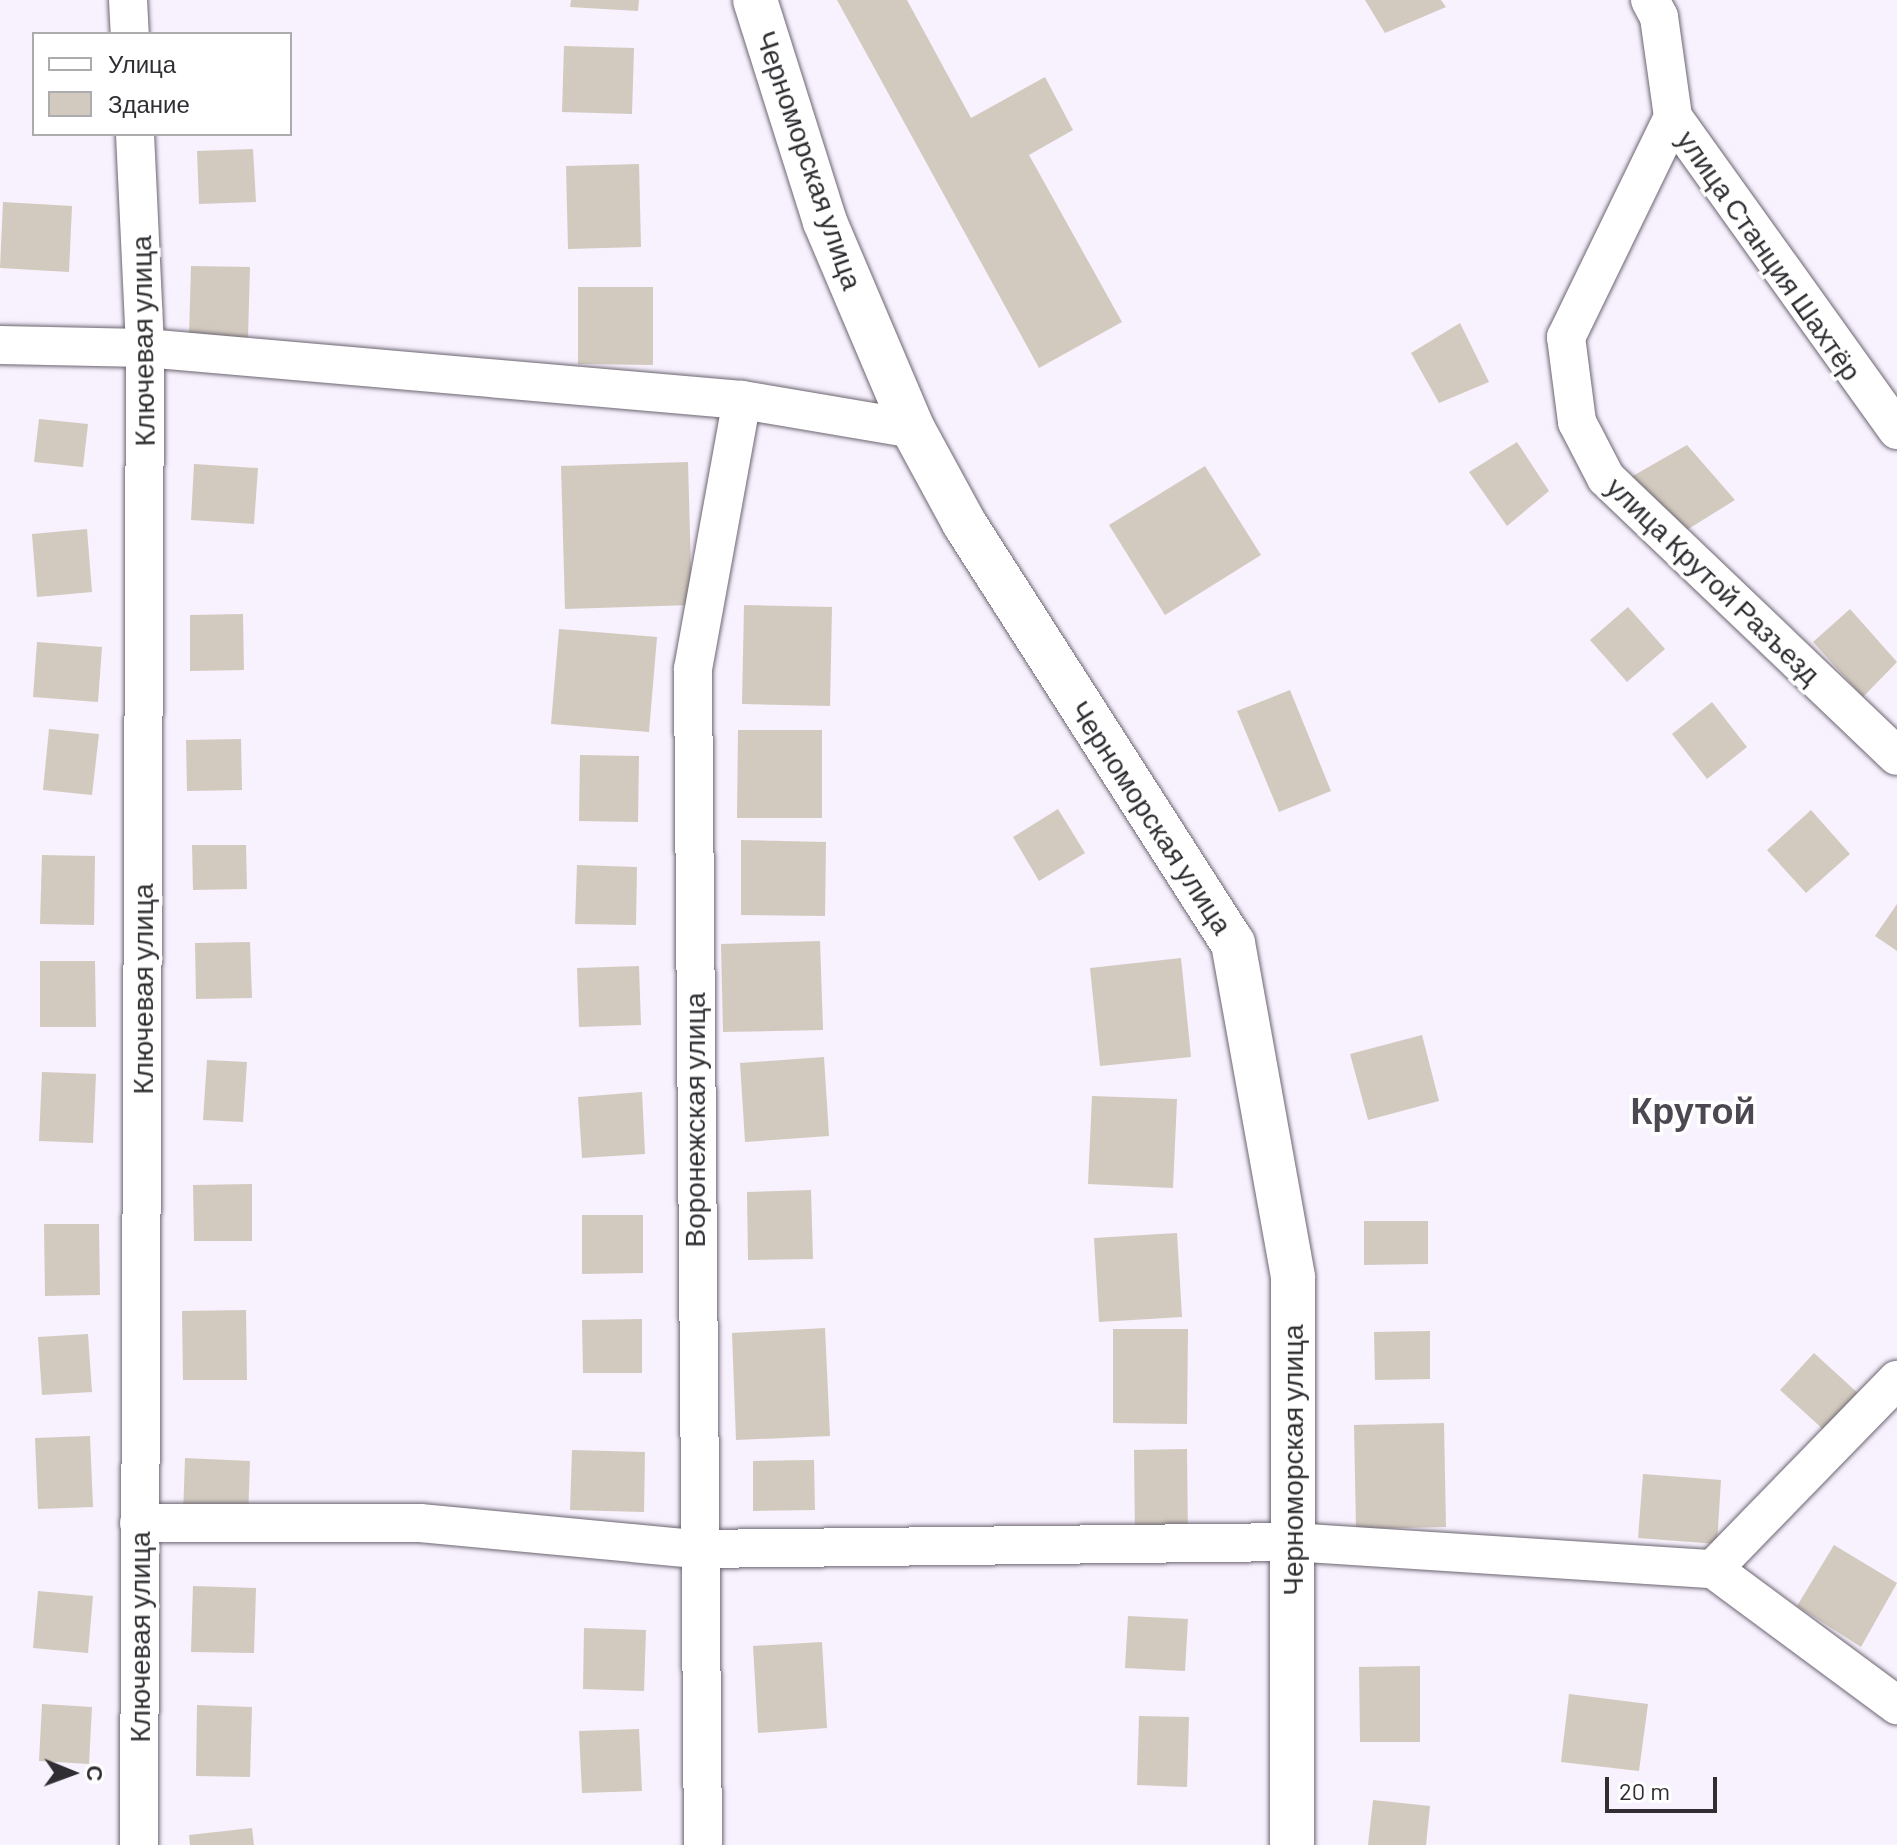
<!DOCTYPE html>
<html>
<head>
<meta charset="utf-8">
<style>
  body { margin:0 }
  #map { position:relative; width:1897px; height:1845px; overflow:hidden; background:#f8f1fe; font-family:Barlow,sans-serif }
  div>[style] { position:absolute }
  .building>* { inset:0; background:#d3cabf }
  .roads { filter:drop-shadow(0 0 2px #6c6671) drop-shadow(0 0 2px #6c6671) }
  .minor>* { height:38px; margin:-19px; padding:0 19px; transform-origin:19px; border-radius:19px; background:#fff }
  .major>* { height:44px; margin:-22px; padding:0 22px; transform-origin:22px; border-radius:22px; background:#fff }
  span { translate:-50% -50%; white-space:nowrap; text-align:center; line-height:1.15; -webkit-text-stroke:7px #fff; paint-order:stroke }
  .street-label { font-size:28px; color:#302e32 }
  .district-label { font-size:36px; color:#4c4751; font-weight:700 }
  .legend { position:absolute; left:32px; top:32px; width:260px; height:104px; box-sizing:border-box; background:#fff; border:2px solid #acabad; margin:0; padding:10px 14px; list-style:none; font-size:24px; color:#302e32 }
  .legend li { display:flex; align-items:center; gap:16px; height:40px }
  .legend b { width:40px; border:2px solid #acabad }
  .north { position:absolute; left:32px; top:1733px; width:80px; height:80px; -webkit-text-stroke:6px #fff; paint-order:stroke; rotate:91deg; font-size:22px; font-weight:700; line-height:32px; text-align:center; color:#302e32 }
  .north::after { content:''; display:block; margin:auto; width:28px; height:36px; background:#302e32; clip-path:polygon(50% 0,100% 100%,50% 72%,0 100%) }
  .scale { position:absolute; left:1605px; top:1777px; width:112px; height:36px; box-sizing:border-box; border:4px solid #302e32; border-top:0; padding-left:10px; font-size:24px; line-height:28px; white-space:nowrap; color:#302e32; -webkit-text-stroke:6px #fff; paint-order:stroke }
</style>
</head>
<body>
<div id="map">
  <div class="building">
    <div style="clip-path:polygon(571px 0,639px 0,638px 11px,570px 7px)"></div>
    <div style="clip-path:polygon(837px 0,907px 0,971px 118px,1045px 77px,1073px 130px,1029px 155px,1122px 322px,1039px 368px)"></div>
    <div style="clip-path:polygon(1365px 0,1441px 0,1446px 7px,1385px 33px)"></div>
    <div style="clip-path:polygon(564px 46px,634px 48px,632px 114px,562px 112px)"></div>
    <div style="clip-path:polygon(253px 149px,256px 202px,199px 204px,197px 151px)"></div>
    <div style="clip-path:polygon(639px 164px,641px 247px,568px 249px,566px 166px)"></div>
    <div style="clip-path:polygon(3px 202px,72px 206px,69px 272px,0 268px)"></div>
    <div style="clip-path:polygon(191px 266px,250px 267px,248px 338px,189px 336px)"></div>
    <div style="clip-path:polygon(578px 287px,653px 287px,653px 365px,578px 364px)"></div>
    <div style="clip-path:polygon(1460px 323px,1489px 382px,1439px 403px,1411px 353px)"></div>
    <div style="clip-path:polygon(39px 419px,88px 424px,83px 467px,34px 462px)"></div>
    <div style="clip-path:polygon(1517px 442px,1549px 491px,1507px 526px,1469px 472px)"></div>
    <div style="clip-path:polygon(1687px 445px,1735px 500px,1685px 531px,1631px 477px)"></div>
    <div style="clip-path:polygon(688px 462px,692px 605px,565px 609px,561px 466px)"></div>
    <div style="clip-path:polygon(194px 464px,258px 468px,254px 524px,191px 520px)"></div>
    <div style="clip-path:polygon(1205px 466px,1261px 555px,1165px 615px,1109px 525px)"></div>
    <div style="clip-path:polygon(87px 529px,92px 592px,37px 597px,32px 534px)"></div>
    <div style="clip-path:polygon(744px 605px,832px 607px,830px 706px,742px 704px)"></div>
    <div style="clip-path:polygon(1628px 607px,1665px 649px,1627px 682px,1590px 640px)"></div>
    <div style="clip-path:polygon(1850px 609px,1897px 662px,1863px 697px,1813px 642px)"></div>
    <div style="clip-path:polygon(243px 614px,244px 670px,190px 671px,190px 615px)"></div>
    <div style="clip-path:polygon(559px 629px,657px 637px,649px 732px,551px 724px)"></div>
    <div style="clip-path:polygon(37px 642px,102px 647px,98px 702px,33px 697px)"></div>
    <div style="clip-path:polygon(1290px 690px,1331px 791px,1279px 812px,1237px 711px)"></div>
    <div style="clip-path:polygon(1712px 702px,1747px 747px,1707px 779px,1672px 734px)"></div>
    <div style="clip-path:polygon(49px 729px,99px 734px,92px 795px,43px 790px)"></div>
    <div style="clip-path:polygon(738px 730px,822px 730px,822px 818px,737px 818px)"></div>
    <div style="clip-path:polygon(241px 739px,242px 790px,187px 791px,186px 740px)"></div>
    <div style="clip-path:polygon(580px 755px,639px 756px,638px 822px,579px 821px)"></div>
    <div style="clip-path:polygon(1058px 809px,1085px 853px,1039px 881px,1013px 837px)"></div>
    <div style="clip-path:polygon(1811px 810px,1850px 854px,1806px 893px,1767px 850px)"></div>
    <div style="clip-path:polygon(741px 840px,826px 842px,825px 916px,741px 915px)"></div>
    <div style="clip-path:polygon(192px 845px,246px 845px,247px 889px,193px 890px)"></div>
    <div style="clip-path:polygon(42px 855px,95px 856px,94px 925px,40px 924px)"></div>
    <div style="clip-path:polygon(577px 865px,637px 867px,636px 925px,575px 924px)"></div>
    <div style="clip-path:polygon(1897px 904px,1897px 951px,1875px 936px)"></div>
    <div style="clip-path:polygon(820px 941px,823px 1030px,723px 1032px,721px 944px)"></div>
    <div style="clip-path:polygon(250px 942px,252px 998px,196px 999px,195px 943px)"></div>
    <div style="clip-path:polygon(1181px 958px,1191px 1057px,1100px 1066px,1090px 968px)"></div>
    <div style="clip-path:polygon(40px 961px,95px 961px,96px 1027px,40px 1027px)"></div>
    <div style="clip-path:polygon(639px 966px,641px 1025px,579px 1027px,577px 968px)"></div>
    <div style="clip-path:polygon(1422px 1035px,1439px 1101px,1368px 1120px,1350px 1054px)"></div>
    <div style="clip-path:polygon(824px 1057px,829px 1136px,745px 1142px,740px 1063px)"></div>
    <div style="clip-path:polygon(207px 1060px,247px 1062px,243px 1122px,203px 1120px)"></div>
    <div style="clip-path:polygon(42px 1072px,96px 1074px,93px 1143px,39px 1141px)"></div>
    <div style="clip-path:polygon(642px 1092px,645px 1154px,582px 1158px,578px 1097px)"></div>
    <div style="clip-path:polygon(1092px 1096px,1177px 1099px,1173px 1188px,1088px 1184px)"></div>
    <div style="clip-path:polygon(252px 1184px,252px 1241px,194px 1241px,193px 1185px)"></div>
    <div style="clip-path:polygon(811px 1190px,813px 1259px,748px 1260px,747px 1192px)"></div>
    <div style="clip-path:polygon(582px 1215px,643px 1215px,643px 1273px,582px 1274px)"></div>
    <div style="clip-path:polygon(1364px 1221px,1428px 1221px,1428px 1264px,1364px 1265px)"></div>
    <div style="clip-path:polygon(44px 1224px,99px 1224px,100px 1295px,45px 1296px)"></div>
    <div style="clip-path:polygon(1177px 1233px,1182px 1317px,1099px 1322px,1094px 1238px)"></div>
    <div style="clip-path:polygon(246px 1310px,247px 1380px,183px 1380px,182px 1311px)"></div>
    <div style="clip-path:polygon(642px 1319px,642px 1373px,583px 1373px,582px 1320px)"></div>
    <div style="clip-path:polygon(825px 1328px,830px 1436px,736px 1440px,732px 1333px)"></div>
    <div style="clip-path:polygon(1113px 1329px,1188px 1329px,1187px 1424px,1113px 1423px)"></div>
    <div style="clip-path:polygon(1430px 1331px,1430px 1379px,1375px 1380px,1374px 1332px)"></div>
    <div style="clip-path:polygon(88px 1334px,92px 1392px,42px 1395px,38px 1337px)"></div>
    <div style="clip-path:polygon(1814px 1353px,1860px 1395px,1826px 1432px,1780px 1390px)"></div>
    <div style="clip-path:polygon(1444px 1423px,1446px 1527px,1356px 1529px,1354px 1425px)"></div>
    <div style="clip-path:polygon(90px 1436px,93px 1507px,38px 1509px,35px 1438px)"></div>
    <div style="clip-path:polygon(1187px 1449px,1188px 1540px,1135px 1540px,1134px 1450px)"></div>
    <div style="clip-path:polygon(572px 1450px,645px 1452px,644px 1512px,570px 1510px)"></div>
    <div style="clip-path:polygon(185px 1458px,250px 1461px,248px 1518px,183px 1515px)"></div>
    <div style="clip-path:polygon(814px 1460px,815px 1510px,753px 1511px,753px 1461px)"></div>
    <div style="clip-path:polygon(1643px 1474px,1721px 1480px,1717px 1544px,1638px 1538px)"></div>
    <div style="clip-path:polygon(1834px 1545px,1897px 1583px,1861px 1647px,1797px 1606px)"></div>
    <div style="clip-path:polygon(193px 1586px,256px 1588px,254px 1653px,191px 1652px)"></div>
    <div style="clip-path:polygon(38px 1591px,93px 1596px,88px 1653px,33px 1648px)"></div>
    <div style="clip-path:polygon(1128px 1616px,1188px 1619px,1185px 1671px,1125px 1668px)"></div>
    <div style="clip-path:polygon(584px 1628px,646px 1630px,644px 1691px,583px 1689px)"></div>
    <div style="clip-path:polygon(822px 1642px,827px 1728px,758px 1733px,753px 1646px)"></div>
    <div style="clip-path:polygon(1420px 1666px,1420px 1742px,1360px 1742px,1359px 1667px)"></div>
    <div style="clip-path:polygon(1569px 1694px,1648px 1704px,1639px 1771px,1561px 1762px)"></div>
    <div style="clip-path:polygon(42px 1704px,92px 1707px,89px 1764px,39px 1761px)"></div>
    <div style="clip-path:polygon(197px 1705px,252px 1707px,250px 1777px,196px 1776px)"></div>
    <div style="clip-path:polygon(1139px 1716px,1189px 1717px,1187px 1787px,1137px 1785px)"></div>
    <div style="clip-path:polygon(639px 1729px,642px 1791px,582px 1793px,579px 1731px)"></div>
    <div style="clip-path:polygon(1373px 1800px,1430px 1806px,1426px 1845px,1368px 1845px)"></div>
    <div style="clip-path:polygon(252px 1828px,254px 1845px,190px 1845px,189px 1835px)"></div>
  </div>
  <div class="roads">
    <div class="minor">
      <div style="left:128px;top:0;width:34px;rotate:87deg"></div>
      <div style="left:1650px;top:0;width:19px;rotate:62deg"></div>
      <div style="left:1659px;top:17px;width:101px;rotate:82deg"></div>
      <div style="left:1673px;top:117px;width:385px;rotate:54.4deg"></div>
      <div style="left:1673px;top:117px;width:245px;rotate:115.9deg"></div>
      <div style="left:1566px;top:337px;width:86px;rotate:82.6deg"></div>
      <div style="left:1577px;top:422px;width:63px;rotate:62.6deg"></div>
      <div style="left:1606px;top:478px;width:402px;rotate:43.7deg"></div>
      <div style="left:135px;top:134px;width:214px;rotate:87.3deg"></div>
      <div style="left:145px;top:348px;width:1497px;rotate:90.23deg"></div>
      <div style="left:0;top:345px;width:145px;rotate:1.2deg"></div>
      <div style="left:145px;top:348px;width:599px;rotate:4.98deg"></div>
      <div style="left:742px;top:400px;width:173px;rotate:9.6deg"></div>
      <div style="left:139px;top:1523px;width:281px"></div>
      <div style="left:420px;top:1523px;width:277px;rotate:5.4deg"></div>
      <div style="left:696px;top:1549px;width:595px;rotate:-0.67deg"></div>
      <div style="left:1291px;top:1542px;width:423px;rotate:3.7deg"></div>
      <div style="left:1713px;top:1569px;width:229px;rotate:36.5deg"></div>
      <div style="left:1713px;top:1569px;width:264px;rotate:-45.8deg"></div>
      <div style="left:703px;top:1845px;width:1176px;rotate:-90.49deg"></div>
      <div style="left:693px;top:669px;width:273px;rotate:-79.7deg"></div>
    </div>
    <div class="major">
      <div style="left:755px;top:0;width:233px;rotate:72.5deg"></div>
      <div style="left:825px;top:222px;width:225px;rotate:67deg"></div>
      <div style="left:913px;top:429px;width:107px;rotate:61.5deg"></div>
      <div style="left:964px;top:523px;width:499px;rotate:57.4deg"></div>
      <div style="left:1233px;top:943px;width:339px;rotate:79.8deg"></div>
      <div style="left:1293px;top:1277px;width:568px;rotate:90.1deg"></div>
    </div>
  </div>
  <div class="street-label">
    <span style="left:810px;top:160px;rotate:71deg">Черноморская улица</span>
    <span style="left:1770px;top:255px;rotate:55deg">улица Станция Шахтёр</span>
    <span style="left:142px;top:341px;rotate:-91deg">Ключевая улица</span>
    <span style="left:1714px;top:580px;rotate:44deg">улица Крутой Разъезд</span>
    <span style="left:1152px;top:817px;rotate:57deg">Черноморская улица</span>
    <span style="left:142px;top:989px;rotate:-90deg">Ключевая улица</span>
    <span style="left:694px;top:1120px;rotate:-90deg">Воронежская улица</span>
    <span style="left:1292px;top:1460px;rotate:-90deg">Черноморская улица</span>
    <span style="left:139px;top:1637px;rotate:-90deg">Ключевая улица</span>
  </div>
  <div class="district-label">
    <span style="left:1693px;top:1110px">Крутой</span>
  </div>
  <ul class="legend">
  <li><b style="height:10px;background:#fff"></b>Улица</li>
  <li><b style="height:22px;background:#d3cabf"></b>Здание</li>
  </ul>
  <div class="north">С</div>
  <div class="scale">20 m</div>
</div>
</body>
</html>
